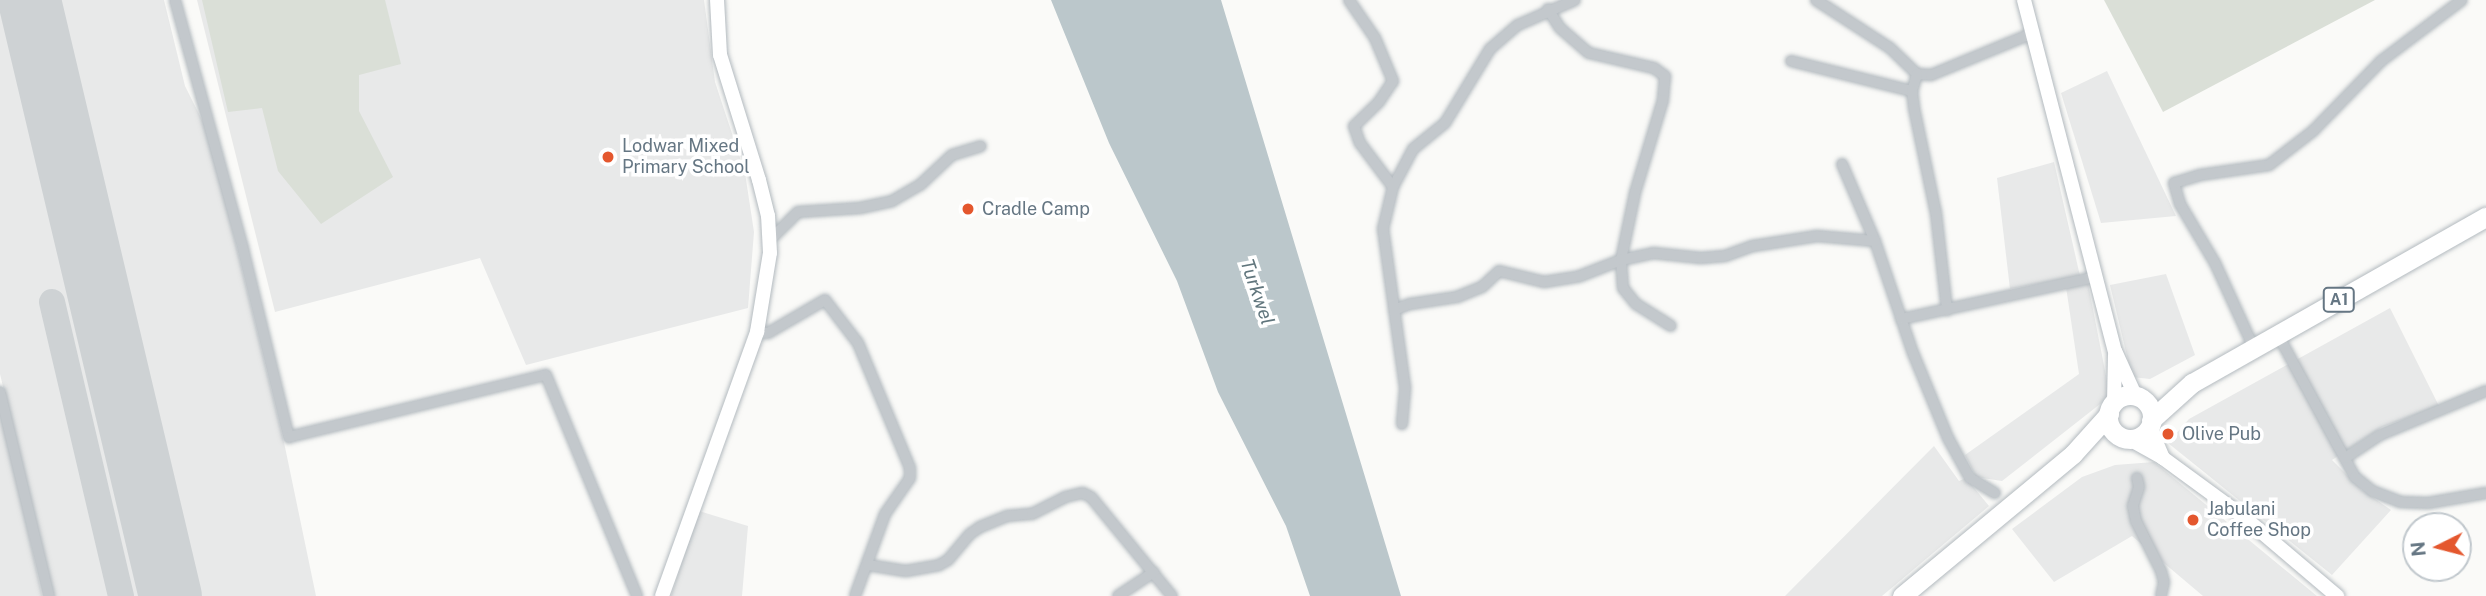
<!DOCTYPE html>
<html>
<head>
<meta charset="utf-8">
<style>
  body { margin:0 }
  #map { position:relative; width:2486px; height:596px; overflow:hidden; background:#fafaf8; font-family:"Public Sans",sans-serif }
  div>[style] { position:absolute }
  .built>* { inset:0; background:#e8e9e9 }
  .green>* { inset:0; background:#dadfd7 }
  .water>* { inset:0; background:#bbc7cb }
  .taxiway>* { height:26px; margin:-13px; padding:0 13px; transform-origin:13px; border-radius:13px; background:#ced2d4 }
  .runway>* { height:63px; margin:-31.5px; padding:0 31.5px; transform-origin:31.5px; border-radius:31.5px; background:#ced2d4 }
  .roads { filter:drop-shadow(0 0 2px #b3babf) drop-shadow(0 0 2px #b3babf) }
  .street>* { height:10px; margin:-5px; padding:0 5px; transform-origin:5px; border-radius:5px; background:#c3c8cc }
  .secondary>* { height:14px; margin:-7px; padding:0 7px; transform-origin:7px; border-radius:7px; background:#fff }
  .highway>* { height:19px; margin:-9.5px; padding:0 9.5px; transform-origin:9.5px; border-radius:9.5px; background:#fff }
  .highway>.ring { margin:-9.5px; padding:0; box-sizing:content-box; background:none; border:19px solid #fff; border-radius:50% }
  .dots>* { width:19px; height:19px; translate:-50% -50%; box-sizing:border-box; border:4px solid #fff; border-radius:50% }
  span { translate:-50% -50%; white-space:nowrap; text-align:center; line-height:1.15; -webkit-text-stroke:7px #fff; paint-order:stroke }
  .shield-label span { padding:2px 5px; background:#fff; border:2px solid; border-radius:5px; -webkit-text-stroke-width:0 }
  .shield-label { font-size:16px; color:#657683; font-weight:700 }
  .poi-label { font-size:18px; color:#657683 }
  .left { translate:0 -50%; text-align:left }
  .water-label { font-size:19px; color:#60757c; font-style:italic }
  .north { position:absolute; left:2402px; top:512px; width:70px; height:70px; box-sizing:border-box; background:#fff; border:2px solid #c1c8cd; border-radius:50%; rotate:264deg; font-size:19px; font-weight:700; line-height:28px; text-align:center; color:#657683 }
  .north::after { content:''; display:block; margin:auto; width:24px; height:32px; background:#e4572e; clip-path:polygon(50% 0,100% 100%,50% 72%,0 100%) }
</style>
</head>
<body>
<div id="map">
  <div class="built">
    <div style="clip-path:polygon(0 0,164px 0,185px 86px,209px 134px,285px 447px,316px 596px,53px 596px,0 374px)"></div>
    <div style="clip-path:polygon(197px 0,704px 0,715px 82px,745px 173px,754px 232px,748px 308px,526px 365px,480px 258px,275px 312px)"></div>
    <div style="clip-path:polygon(2107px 71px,2176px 216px,2101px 223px,2061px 93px)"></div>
    <div style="clip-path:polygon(2054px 162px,2080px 276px,2010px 289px,1997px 178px)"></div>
    <div style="clip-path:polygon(2166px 274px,2195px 355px,2150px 379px,2132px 377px,2110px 285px)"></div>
    <div style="clip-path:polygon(2088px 284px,2109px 391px,2104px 401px,2002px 481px,1976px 477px,1965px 455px,2079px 374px,2066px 287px)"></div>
    <div style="clip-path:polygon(2390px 308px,2439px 406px,2382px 427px,2332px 460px,2362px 490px,2391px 510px,2332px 575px,2168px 443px,2189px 419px)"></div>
    <div style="clip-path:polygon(0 401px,42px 596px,0 596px)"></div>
    <div style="clip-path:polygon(1934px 446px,1959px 481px,1966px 478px,1989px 506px,1882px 596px,1785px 596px)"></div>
    <div style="clip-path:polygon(2154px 462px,2317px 596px,2203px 596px,2132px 536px,2054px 582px,2012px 529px,2082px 477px,2115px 465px)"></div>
    <div style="clip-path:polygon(699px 511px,748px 526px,742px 596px,671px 596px)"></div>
  </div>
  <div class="green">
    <div style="clip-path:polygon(202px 0,385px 0,401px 64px,359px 75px,359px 111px,393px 177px,321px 224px,278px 171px,262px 108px,228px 112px)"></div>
    <div style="clip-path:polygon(2104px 0,2375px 0,2163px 112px)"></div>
  </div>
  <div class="water">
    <div style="clip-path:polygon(1051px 0,1221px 0,1401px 596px,1310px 596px,1286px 526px,1218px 392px,1177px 281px,1109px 143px)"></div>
  </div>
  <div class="taxiway">
    <div style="left:52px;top:302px;width:302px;rotate:76.8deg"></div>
  </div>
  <div class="runway">
    <div style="left:29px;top:0;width:612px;rotate:76.69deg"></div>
  </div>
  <div class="roads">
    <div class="street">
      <div style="left:175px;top:0;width:258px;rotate:74.7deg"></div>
      <div style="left:243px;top:249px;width:194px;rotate:76.3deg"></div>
      <div style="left:289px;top:437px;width:264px;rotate:-13.6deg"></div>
      <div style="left:546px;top:375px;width:239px;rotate:67.6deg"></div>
      <div style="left:1349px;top:0;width:46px;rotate:55.6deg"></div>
      <div style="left:1375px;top:38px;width:47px;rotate:67.3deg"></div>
      <div style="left:1393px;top:81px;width:25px;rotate:124deg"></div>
      <div style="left:1379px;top:102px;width:35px;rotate:136deg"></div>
      <div style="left:1354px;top:126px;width:18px;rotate:71deg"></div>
      <div style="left:1360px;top:143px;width:55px;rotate:53.1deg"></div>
      <div style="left:1816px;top:0;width:88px;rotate:33deg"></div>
      <div style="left:1890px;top:48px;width:37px;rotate:44deg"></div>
      <div style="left:1917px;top:74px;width:14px;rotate:4deg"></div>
      <div style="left:1931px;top:75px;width:110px;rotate:-22.4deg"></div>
      <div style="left:1548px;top:9px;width:22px;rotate:58deg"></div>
      <div style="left:1560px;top:28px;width:38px;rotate:41deg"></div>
      <div style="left:1589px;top:53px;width:67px;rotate:13deg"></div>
      <div style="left:1654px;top:68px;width:14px;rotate:36deg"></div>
      <div style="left:1665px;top:76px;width:24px;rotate:95deg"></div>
      <div style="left:1663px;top:100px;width:97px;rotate:106.8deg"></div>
      <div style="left:1635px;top:193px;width:68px;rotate:101.8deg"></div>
      <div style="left:1621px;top:260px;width:28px;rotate:86deg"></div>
      <div style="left:1623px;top:288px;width:21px;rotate:51deg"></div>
      <div style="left:1636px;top:304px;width:41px;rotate:32.2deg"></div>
      <div style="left:1791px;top:61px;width:125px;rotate:13.9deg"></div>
      <div style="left:1917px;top:74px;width:18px;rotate:106deg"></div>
      <div style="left:1912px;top:91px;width:17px;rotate:83deg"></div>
      <div style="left:1914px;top:108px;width:107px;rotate:78.2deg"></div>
      <div style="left:1936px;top:213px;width:98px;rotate:83.5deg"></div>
      <div style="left:1842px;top:164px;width:84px;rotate:66.8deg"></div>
      <div style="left:1875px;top:241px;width:118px;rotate:71.3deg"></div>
      <div style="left:1913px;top:353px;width:92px;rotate:67.6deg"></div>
      <div style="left:1948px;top:438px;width:46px;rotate:61.2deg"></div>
      <div style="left:1970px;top:478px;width:29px;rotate:31deg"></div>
      <div style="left:771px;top:239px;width:38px;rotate:-45deg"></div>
      <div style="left:798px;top:212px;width:62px;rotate:-3.7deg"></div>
      <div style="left:860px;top:208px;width:33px;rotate:-12deg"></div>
      <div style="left:892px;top:201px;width:32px;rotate:-30deg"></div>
      <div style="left:920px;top:185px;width:44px;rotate:-43.2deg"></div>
      <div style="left:952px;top:155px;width:30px;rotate:-17deg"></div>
      <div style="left:1394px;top:310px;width:17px;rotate:-21deg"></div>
      <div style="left:1410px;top:304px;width:48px;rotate:-8.5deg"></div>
      <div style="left:1457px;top:297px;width:27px;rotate:-22deg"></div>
      <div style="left:1482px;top:287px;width:23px;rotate:-43deg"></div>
      <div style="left:1499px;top:271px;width:46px;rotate:13.7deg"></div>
      <div style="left:1544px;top:282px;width:36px;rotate:-9deg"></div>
      <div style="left:1580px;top:276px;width:44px;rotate:-21.3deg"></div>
      <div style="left:1621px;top:260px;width:33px;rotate:-12deg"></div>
      <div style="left:1653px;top:253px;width:48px;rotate:5.9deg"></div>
      <div style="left:1701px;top:258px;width:24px;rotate:-5deg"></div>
      <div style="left:1725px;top:256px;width:30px;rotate:-20deg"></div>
      <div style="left:1753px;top:246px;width:65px;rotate:-8.9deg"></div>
      <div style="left:1817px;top:236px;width:58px;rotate:4.9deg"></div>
      <div style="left:1901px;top:319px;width:199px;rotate:-12.2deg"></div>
      <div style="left:757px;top:332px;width:11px;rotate:5deg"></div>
      <div style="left:768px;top:333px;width:66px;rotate:-30.1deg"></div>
      <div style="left:825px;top:300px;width:54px;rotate:52.5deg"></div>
      <div style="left:858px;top:343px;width:135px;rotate:67.4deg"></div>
      <div style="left:910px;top:468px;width:10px;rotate:90deg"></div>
      <div style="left:910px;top:478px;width:44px;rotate:124.8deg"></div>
      <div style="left:885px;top:514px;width:87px;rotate:110.1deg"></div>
      <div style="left:2277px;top:333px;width:164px;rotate:61.6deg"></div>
      <div style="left:2355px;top:477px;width:22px;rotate:39deg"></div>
      <div style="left:2372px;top:491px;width:30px;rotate:21deg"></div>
      <div style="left:2400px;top:502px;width:28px;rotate:2deg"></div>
      <div style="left:2428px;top:503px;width:59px;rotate:-9.8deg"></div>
      <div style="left:2253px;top:346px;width:91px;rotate:-114.6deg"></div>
      <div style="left:2215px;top:263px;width:69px;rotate:-120.7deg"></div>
      <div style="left:2180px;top:204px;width:22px;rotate:-106deg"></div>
      <div style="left:2174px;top:183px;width:27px;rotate:-17deg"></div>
      <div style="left:2200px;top:175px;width:70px;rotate:-8.2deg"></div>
      <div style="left:2269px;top:165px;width:56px;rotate:-37.7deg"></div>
      <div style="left:2313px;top:131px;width:98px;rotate:-45.8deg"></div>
      <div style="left:2381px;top:61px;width:101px;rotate:-37deg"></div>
      <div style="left:0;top:392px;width:210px;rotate:76.5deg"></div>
      <div style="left:1402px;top:424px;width:37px;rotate:-85deg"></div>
      <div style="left:1405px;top:387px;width:160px;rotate:-97.9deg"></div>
      <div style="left:1383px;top:229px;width:43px;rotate:-76.6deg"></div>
      <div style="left:1393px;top:187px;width:43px;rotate:-62.2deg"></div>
      <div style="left:1413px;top:149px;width:41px;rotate:-39.1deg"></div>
      <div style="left:1445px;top:123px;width:87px;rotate:-58.7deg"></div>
      <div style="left:1490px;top:49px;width:37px;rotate:-41deg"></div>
      <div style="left:1518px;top:25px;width:62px;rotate:-23.7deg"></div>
      <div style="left:2345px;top:458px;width:42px;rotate:-33.3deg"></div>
      <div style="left:2380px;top:435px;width:115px;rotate:-22.5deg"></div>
      <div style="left:2137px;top:478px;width:9px;rotate:77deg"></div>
      <div style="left:2139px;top:487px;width:20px;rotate:108deg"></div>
      <div style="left:2133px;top:506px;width:15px;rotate:79deg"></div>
      <div style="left:2136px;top:521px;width:56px;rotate:63.4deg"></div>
      <div style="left:2161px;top:571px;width:11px;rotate:75deg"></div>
      <div style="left:2164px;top:582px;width:14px;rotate:102deg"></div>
      <div style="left:868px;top:565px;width:38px;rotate:9deg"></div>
      <div style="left:906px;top:571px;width:34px;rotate:-10deg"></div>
      <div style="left:939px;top:565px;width:10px;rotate:-29deg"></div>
      <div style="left:948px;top:560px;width:34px;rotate:-50deg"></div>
      <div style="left:970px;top:534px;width:12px;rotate:-35deg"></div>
      <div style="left:980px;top:527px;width:29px;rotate:-22deg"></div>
      <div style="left:1007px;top:516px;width:25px;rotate:-5deg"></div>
      <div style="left:1032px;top:514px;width:37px;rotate:-27deg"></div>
      <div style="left:1065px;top:497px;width:18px;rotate:-13deg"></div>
      <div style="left:1083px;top:493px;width:9px;rotate:27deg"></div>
      <div style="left:1091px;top:497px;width:128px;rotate:50.7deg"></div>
      <div style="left:1118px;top:596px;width:43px;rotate:-33.7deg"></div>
    </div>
    <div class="secondary">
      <div style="left:2024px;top:0;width:363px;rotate:75.5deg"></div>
      <div style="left:2115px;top:351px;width:48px;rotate:65.6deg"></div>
      <div style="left:2114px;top:403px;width:48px;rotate:-88.8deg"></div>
      <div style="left:2149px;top:425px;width:36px;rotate:67deg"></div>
      <div style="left:2129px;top:439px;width:39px;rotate:29deg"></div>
      <div style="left:2163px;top:458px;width:102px;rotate:36.2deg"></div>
      <div style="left:2245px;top:518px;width:121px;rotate:40.3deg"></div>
      <div style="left:662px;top:596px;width:281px;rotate:-70.2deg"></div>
      <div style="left:757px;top:332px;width:80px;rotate:-80.7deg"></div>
      <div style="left:770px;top:253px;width:37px;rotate:-93deg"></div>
      <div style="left:768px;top:216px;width:37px;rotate:-104deg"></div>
      <div style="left:759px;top:180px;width:131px;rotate:-107.3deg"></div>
      <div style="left:720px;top:55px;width:55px;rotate:-93.1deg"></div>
    </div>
    <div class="highway">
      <div class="ring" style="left:2108px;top:395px;width:25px;height:25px"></div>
      <div style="left:2151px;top:420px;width:55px;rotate:-42.1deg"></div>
      <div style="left:2192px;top:383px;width:338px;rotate:-29.5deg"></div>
      <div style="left:1902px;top:596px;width:222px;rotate:-39.7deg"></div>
      <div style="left:2073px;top:454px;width:54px;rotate:-48deg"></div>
    </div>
  </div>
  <div class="dots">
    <div style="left:608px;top:157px;background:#e4572e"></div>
    <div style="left:968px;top:209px;background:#e4572e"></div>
    <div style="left:2168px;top:434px;background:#e4572e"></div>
    <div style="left:2193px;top:520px;background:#e4572e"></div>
  </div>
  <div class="shield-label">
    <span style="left:2339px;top:300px">A1</span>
  </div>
  <div class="poi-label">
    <span class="left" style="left:622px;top:157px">Lodwar Mixed<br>Primary School</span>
    <span class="left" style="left:982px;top:209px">Cradle Camp</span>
    <span class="left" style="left:2182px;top:434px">Olive Pub</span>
    <span class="left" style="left:2207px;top:520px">Jabulani<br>Coffee Shop</span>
  </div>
  <div class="water-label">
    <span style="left:1257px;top:292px;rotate:71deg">Turkwel</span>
  </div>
  <div class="north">N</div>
</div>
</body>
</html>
